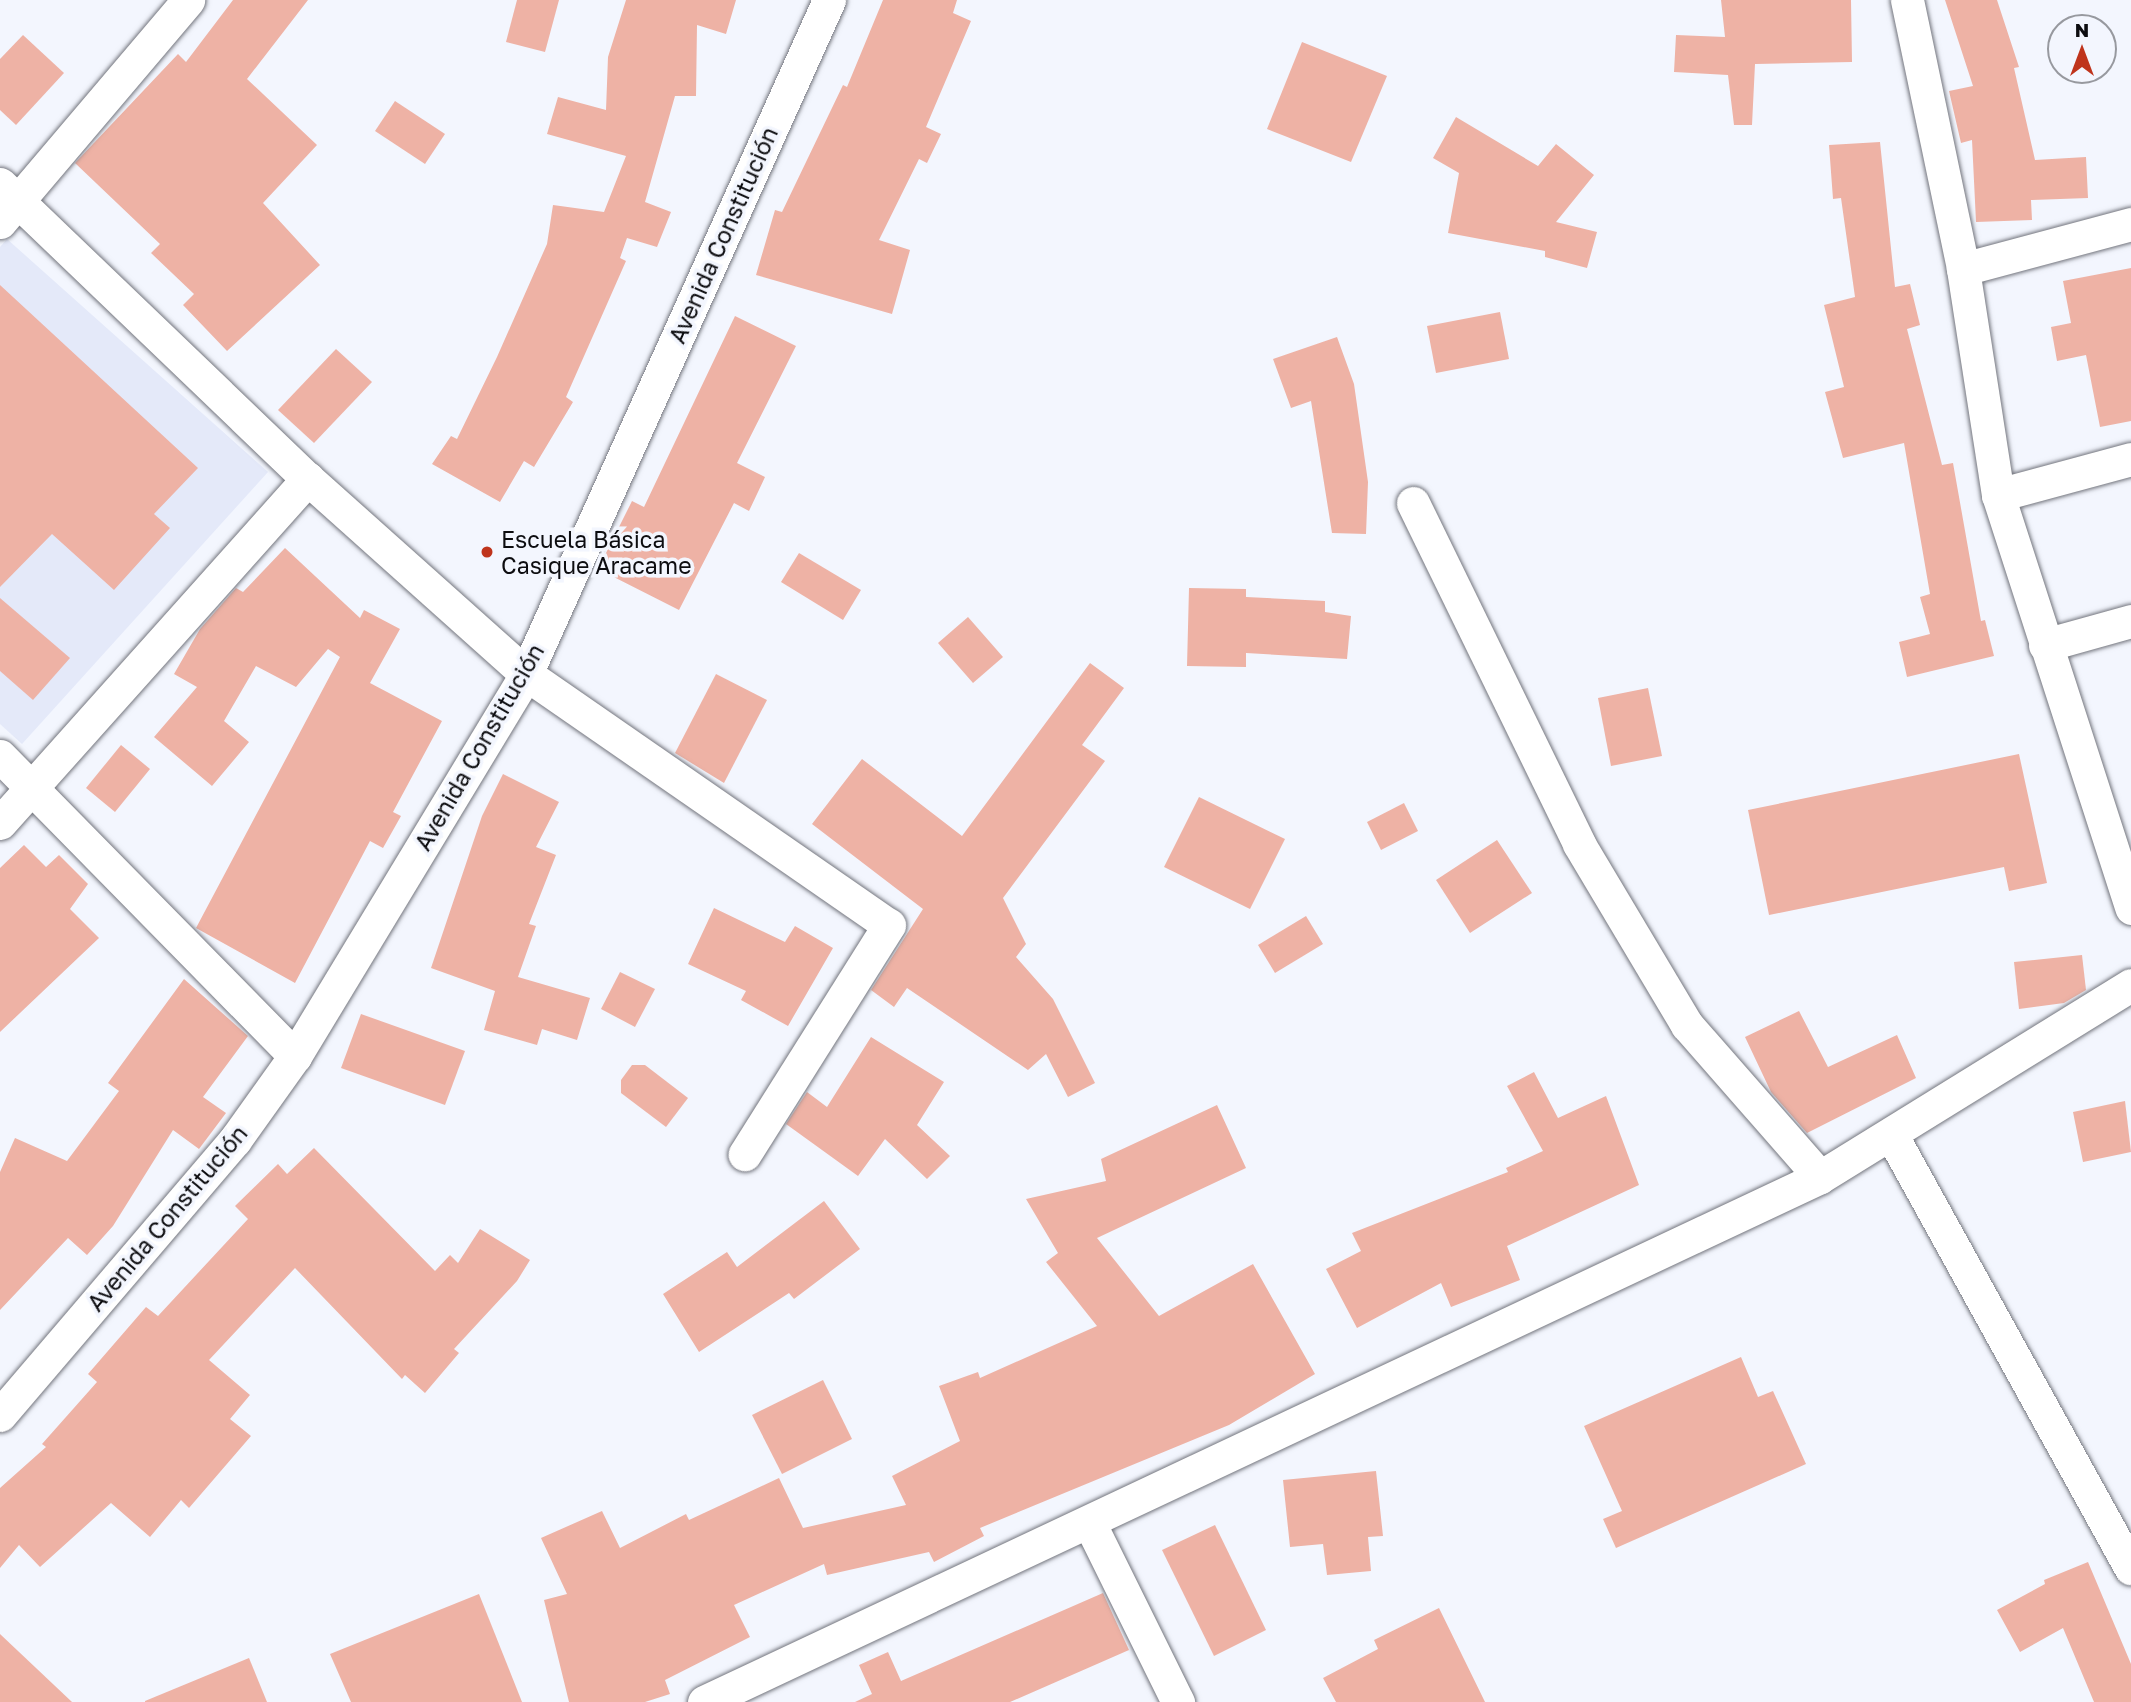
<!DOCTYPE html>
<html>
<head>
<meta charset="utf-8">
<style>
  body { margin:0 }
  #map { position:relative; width:2131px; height:1702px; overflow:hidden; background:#f3f6fe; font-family:"Golos Text",sans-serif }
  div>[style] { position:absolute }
  .built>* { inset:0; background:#e4e9f9 }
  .building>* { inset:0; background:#eeb2a5 }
  .roads { filter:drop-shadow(0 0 2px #73757d) drop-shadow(0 0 2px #73757d) }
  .street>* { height:33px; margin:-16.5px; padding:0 16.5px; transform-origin:16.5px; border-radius:16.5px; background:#fff }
  .dots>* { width:19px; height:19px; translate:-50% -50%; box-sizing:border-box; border:4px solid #f3f6fe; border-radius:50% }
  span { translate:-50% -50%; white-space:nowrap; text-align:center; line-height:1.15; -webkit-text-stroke:7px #f3f6fe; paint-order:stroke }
  .street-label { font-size:23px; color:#0d0d10 }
  .poi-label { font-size:23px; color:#0d0d10 }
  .left { translate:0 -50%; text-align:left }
  .north { position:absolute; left:2047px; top:14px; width:70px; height:70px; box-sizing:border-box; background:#f3f6fe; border:2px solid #97999f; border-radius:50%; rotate:0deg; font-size:19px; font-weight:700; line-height:28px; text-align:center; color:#0d0d10 }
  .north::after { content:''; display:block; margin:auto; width:24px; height:32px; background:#bf341c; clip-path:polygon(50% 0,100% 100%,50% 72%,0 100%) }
</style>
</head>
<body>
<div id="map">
  <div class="built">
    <div style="clip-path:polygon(7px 239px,268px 472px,22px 744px,0 724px,0 247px)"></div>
  </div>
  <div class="building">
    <div style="clip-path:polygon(233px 0,308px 0,247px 79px,317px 145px,263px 203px,320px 265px,227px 351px,183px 305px,194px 294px,151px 253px,160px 244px,75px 163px,178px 54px,186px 62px)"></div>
    <div style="clip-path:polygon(517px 0,559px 0,545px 52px,506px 42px)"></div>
    <div style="clip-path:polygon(626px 0,736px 0,726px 34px,697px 25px,696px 96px,675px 96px,645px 202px,671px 212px,657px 247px,627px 238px,620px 258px,626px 261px,566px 397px,573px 402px,534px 467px,524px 461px,500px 502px,432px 464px,451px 436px,457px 439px,497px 357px,547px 244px,553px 205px,604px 212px,626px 156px,547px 134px,558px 97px,606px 110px,608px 57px)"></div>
    <div style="clip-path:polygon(883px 0,957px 0,953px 13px,971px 21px,926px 127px,941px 134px,927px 163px,919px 159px,879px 240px,910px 250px,892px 314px,756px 275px,775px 210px,782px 212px,843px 85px,847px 87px)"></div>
    <div style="clip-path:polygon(1721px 0,1851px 0,1852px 62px,1755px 64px,1752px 125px,1734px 125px,1728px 75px,1674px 72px,1676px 35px,1725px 37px)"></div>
    <div style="clip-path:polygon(1945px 0,1997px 0,2019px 67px,2014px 68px,2035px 160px,2086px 157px,2088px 198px,2031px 200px,2032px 220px,1976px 222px,1972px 140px,1961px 143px,1949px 91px,1973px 86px)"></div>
    <div style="clip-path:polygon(23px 35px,64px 73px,16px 125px,0 110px,0 59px)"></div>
    <div style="clip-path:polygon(1302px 42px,1387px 76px,1351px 162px,1267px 129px)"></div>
    <div style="clip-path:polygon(395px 101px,445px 134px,425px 164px,375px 131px)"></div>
    <div style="clip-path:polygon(1456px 117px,1538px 166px,1556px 144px,1594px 175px,1556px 222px,1597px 232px,1587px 268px,1545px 257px,1545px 251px,1448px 233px,1459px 173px,1433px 158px)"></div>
    <div style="clip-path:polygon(1880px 142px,1895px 287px,1910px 284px,1920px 325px,1907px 329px,1942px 465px,1953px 463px,1981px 621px,1985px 620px,1994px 656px,1907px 677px,1899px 642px,1930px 634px,1920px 597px,1930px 594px,1904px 443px,1843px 458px,1825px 392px,1844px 387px,1824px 305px,1855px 297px,1841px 198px,1833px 199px,1829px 145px)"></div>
    <div style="clip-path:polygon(2131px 268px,2131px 421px,2100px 427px,2086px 355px,2057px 361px,2051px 327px,2071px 323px,2063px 281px)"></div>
    <div style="clip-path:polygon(0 285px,198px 468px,154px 514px,170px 528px,114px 590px,52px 534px,0 587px)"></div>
    <div style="clip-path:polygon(1500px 312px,1509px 359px,1436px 373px,1427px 326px)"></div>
    <div style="clip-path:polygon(735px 316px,796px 346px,737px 463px,765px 477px,749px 511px,734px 503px,679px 610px,598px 569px,632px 501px,644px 507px)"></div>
    <div style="clip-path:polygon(1337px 337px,1354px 384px,1368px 482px,1366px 534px,1332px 533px,1311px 401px,1291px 408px,1273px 359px)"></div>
    <div style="clip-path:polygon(336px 349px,372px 382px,314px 443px,278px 410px)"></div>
    <div style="clip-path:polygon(285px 548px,360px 618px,364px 610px,400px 629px,370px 683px,442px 721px,393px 812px,401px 816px,383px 848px,370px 841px,295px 983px,196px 928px,340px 657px,328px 649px,296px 687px,256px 666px,224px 721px,249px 742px,212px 786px,154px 737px,197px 687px,174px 674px,200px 629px,236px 588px,243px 592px)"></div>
    <div style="clip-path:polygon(799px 553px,861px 590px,843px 620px,781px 582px)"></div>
    <div style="clip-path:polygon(1189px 588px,1246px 589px,1246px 597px,1325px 601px,1325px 612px,1351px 616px,1347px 659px,1246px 653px,1246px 667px,1187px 666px)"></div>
    <div style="clip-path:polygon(0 598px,70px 658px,33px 700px,0 671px)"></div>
    <div style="clip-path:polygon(968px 617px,1003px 657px,973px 683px,938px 643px)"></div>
    <div style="clip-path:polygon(1090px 663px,1124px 688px,1082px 745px,1105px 761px,1003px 898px,1026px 944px,1016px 957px,1053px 999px,1095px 1083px,1068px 1097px,1046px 1054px,1028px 1070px,907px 988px,894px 1007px,871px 990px,923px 909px,812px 824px,862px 759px,962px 836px)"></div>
    <div style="clip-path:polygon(716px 674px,767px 700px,724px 783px,675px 753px)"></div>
    <div style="clip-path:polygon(1648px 688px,1662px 756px,1611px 766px,1598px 698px)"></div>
    <div style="clip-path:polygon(121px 745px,150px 769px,115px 812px,86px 788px)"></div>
    <div style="clip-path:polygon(2019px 754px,2047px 883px,2009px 891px,2004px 867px,1769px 915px,1748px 810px)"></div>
    <div style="clip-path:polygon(503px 774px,559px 802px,536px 847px,556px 855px,529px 924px,536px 926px,518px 977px,590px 998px,577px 1040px,542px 1029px,537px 1045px,484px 1030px,495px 991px,431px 968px,482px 816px)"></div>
    <div style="clip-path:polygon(1199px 797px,1285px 839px,1250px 909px,1164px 867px)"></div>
    <div style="clip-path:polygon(1404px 803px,1418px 831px,1381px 850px,1367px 822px)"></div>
    <div style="clip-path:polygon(1497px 840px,1532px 893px,1470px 933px,1436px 880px)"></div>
    <div style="clip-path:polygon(24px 845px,46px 867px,59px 855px,88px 884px,70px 909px,99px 938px,0 1032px,0 868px)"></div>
    <div style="clip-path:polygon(714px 908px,785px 942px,795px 926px,833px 948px,788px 1026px,741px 1000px,746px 991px,688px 964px)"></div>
    <div style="clip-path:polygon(1306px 916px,1323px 944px,1275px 973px,1258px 945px)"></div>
    <div style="clip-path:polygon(2082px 955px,2086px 990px,2064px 1003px,2019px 1009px,2014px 962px)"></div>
    <div style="clip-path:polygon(620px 972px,655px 989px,635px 1027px,601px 1009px)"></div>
    <div style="clip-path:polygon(184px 979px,248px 1036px,203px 1097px,226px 1113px,199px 1149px,173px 1130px,113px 1226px,87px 1255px,68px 1238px,0 1310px,0 1172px,15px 1138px,67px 1161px,119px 1091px,108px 1083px)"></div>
    <div style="clip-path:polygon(1799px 1011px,1828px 1067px,1897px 1035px,1916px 1078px,1807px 1133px,1771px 1092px,1745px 1037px)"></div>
    <div style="clip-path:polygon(361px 1014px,465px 1051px,445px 1105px,341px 1068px)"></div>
    <div style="clip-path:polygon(871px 1037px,944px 1082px,917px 1125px,950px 1156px,927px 1179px,885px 1139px,858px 1176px,786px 1124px,807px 1092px,827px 1107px)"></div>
    <div style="clip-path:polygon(632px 1065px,645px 1065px,688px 1098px,666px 1127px,621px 1093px,621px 1080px)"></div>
    <div style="clip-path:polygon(1534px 1072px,1558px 1118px,1606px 1096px,1639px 1185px,1507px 1246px,1520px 1280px,1451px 1307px,1441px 1283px,1357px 1328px,1326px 1269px,1361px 1251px,1352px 1233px,1508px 1172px,1506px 1168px,1543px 1151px,1507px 1086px)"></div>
    <div style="clip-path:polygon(2125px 1101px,2131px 1152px,2083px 1162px,2073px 1112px)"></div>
    <div style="clip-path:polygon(1217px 1105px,1246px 1168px,1097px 1238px,1159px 1316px,1253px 1264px,1315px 1374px,1229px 1425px,980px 1528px,984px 1536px,934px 1562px,929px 1552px,827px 1575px,824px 1564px,734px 1605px,750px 1637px,665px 1680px,670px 1694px,645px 1702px,569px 1702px,544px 1600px,567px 1594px,541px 1538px,602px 1511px,620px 1548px,686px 1514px,689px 1520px,779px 1478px,803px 1528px,906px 1505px,892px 1476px,960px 1441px,939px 1386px,978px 1372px,980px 1378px,1097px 1326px,1046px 1262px,1058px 1253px,1026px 1199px,1106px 1181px,1101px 1159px)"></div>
    <div style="clip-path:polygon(314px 1148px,435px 1271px,450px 1255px,458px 1263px,480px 1229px,530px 1260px,517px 1281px,454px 1349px,459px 1353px,425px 1393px,405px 1375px,402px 1379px,295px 1268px,209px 1360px,250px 1395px,230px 1419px,251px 1436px,189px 1508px,181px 1500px,150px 1537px,111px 1503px,40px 1567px,19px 1545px,0 1568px,0 1488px,46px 1447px,42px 1444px,97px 1382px,88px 1374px,146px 1307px,158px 1316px,248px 1219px,235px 1206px,278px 1164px,287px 1174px)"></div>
    <div style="clip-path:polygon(824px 1201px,860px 1249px,794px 1299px,789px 1293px,699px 1352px,663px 1294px,727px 1252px,737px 1267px)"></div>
    <div style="clip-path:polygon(1741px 1357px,1758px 1397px,1773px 1391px,1806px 1464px,1616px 1548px,1603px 1519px,1622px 1511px,1584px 1426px)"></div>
    <div style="clip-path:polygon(823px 1380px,852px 1439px,782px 1474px,752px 1415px)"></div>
    <div style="clip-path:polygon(1376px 1471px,1383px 1536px,1368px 1537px,1371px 1571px,1327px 1575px,1323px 1544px,1290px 1547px,1283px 1480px)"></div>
    <div style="clip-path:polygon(1215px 1525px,1266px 1630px,1214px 1656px,1162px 1550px)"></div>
    <div style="clip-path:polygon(2088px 1562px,2131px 1664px,2131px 1702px,2094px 1702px,2063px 1628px,2020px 1652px,1997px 1610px,2045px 1584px,2044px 1580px)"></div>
    <div style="clip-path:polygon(1103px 1593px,1129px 1650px,1010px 1702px,855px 1702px,872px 1694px,859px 1665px,888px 1652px,901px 1681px)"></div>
    <div style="clip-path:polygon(479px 1594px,522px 1702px,351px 1702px,330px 1654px)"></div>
    <div style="clip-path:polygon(1439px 1608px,1485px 1702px,1336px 1702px,1323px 1678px,1378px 1649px,1374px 1640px)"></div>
    <div style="clip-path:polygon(0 1634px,72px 1702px,0 1702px)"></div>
    <div style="clip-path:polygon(249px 1658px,267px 1702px,145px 1702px,145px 1701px)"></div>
  </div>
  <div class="roads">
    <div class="street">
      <div style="left:1907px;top:0;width:275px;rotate:78.2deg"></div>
      <div style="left:1963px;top:269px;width:229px;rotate:81.2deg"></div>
      <div style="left:1998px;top:495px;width:434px;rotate:72.1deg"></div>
      <div style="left:0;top:184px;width:426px;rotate:43.8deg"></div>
      <div style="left:308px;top:479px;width:292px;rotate:41.8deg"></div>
      <div style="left:526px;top:674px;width:441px;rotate:34.7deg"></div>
      <div style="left:889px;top:925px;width:271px;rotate:122.2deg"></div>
      <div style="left:0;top:222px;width:291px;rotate:-49.7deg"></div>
      <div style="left:1963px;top:269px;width:174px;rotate:-15deg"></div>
      <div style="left:1998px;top:495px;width:138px;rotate:-15.1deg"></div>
      <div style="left:1413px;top:503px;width:379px;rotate:64deg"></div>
      <div style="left:1579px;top:844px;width:211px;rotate:59.2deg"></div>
      <div style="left:1687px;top:1025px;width:202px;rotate:48.8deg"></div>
      <div style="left:2045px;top:645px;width:89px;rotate:-15.6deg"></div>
      <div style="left:0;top:756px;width:421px;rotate:45.5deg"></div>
      <div style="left:0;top:823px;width:462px;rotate:-48.2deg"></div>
      <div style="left:1891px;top:1134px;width:496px;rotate:61.1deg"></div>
      <div style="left:0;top:1415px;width:362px;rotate:-49.5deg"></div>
      <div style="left:235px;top:1140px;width:103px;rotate:-54.5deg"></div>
      <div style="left:295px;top:1056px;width:446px;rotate:-58.8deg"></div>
      <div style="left:526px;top:674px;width:739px;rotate:-65.79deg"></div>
      <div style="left:1090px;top:1524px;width:199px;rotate:63.7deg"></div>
      <div style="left:704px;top:1702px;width:1233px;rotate:-25.19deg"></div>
      <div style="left:1820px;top:1177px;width:365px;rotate:-31.7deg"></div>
    </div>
  </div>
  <div class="dots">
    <div style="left:487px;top:552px;background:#bf341c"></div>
  </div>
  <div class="street-label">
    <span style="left:723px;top:235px;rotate:-66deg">Avenida Constitución</span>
    <span style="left:479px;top:747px;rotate:-60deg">Avenida Constitución</span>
    <span style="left:167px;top:1218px;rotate:-50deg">Avenida Constitución</span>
  </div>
  <div class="poi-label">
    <span class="left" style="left:501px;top:552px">Escuela Básica<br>Casique Aracame</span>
  </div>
  <div class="north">N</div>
</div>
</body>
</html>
